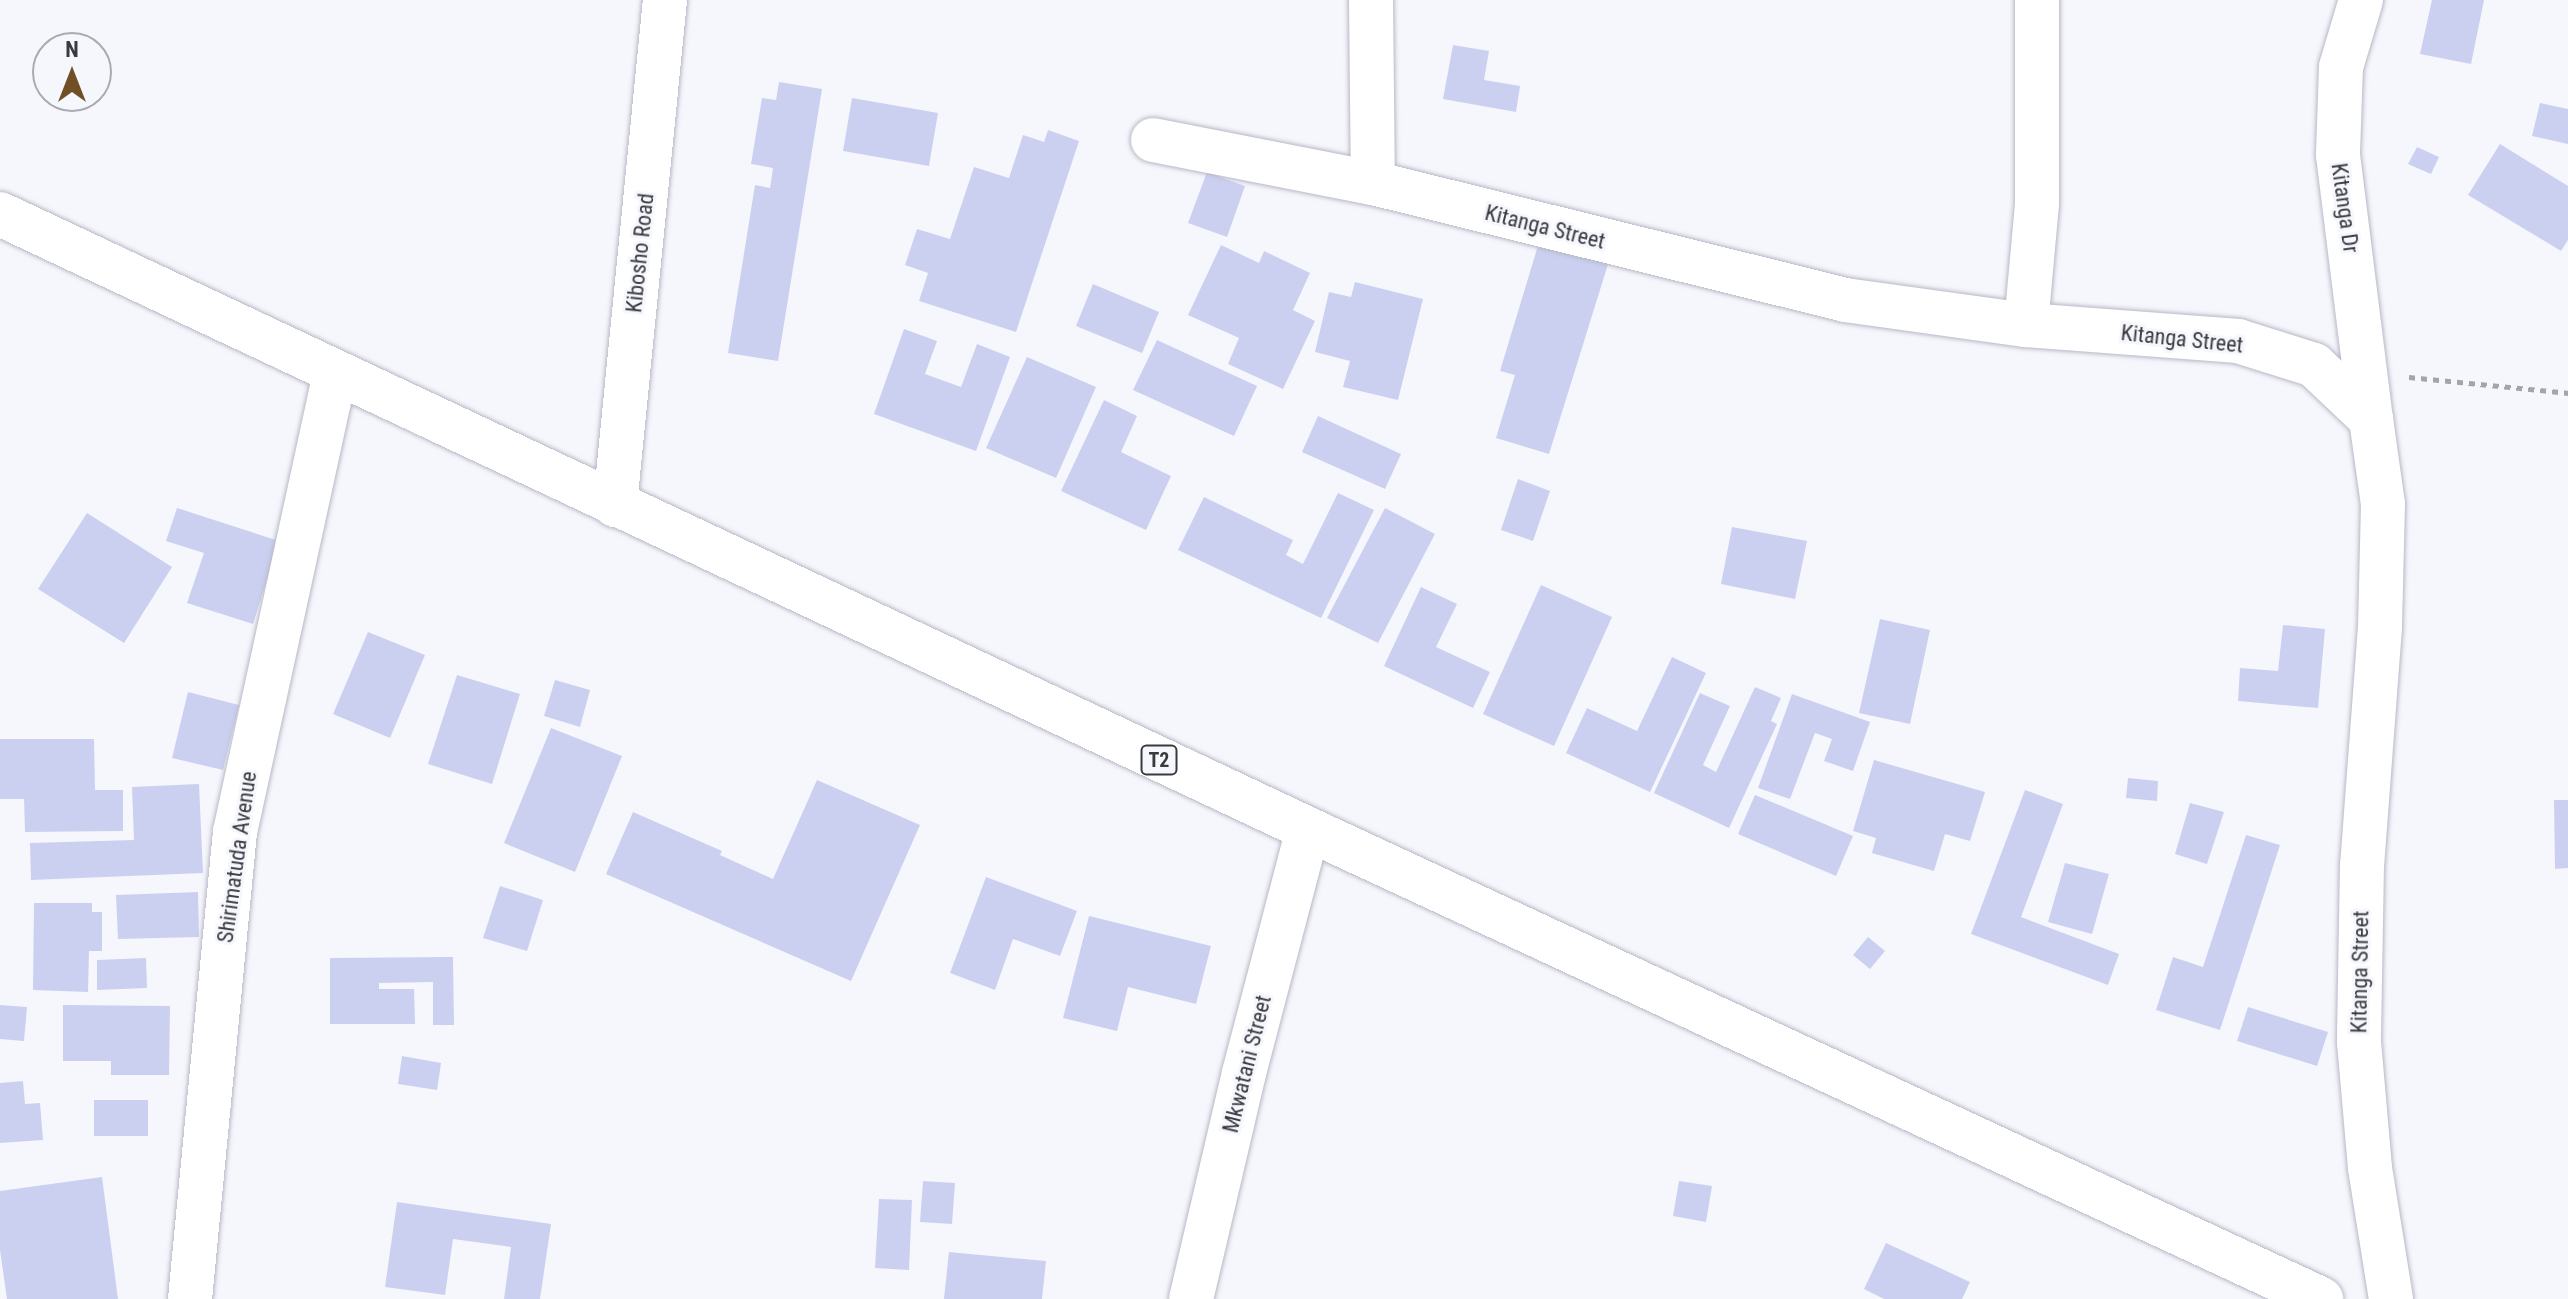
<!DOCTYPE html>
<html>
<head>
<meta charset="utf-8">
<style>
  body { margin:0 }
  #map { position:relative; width:2568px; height:1299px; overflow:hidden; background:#f6f7fc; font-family:"Roboto Condensed",sans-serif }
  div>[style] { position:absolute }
  .building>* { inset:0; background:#cbd0f1 }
  .path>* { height:5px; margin-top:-2.5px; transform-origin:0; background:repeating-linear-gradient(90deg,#a4a5ab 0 6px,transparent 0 12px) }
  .roads { filter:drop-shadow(0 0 2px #b6b8c6) drop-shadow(0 0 2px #b6b8c6) }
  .minor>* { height:44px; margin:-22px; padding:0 22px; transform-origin:22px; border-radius:22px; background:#fff }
  .highway>* { height:44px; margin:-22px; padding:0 22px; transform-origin:22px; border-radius:22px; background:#fff }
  span { translate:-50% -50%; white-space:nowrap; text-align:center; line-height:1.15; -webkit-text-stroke:6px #f6f7fc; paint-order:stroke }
  .shield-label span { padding:2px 6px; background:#f6f7fc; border:2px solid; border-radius:6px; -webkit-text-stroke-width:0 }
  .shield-label { font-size:20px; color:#393a40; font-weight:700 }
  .street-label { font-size:22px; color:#393a40 }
  .north { position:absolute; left:32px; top:32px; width:80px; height:80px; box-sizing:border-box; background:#f6f7fc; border:2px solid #aaabb1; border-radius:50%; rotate:0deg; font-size:22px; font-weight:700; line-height:32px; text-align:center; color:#393a40 }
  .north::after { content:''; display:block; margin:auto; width:28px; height:36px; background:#704f26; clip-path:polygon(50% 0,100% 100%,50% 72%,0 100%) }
</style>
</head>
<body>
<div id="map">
  <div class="building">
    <div style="clip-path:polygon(2432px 0,2484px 0,2471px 64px,2420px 54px)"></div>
    <div style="clip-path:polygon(1453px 45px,1489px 51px,1484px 80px,1520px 86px,1516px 112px,1443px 99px)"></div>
    <div style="clip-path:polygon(779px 82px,822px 89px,778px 361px,728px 353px,755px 185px,770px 188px,773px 168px,751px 164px,762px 98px,776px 100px)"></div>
    <div style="clip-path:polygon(852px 98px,938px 113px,929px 166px,843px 151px)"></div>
    <div style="clip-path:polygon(2540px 103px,2568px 109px,2568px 144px,2532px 136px)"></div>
    <div style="clip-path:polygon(1048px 130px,1079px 141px,1016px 332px,919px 301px,928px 273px,905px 265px,917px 229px,950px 239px,974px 167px,1009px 178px,1023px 135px,1044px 142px)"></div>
    <div style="clip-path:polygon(2500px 144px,2568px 186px,2568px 240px,2561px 251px,2468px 195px)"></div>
    <div style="clip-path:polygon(2417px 147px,2439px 157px,2431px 174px,2408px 164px)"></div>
    <div style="clip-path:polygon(1207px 172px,1245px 186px,1227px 237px,1188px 223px)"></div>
    <div style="clip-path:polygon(1540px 239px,1609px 261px,1549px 454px,1496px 438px,1515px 375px,1500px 371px)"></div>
    <div style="clip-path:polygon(1221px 245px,1259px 263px,1264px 251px,1310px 273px,1293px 310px,1315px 321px,1283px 389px,1228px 364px,1239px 338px,1188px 315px)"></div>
    <div style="clip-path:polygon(1355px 282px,1423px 299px,1398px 400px,1343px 387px,1350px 361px,1315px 352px,1329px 292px,1351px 297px)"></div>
    <div style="clip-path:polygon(1093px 284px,1159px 312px,1142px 353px,1076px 326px)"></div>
    <div style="clip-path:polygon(904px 329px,937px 341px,925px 374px,961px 387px,977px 344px,1010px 357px,976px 451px,874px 414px)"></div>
    <div style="clip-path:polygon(1157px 340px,1257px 386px,1234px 436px,1133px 390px)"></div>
    <div style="clip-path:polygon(1027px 357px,1096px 387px,1056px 478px,986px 448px)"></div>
    <div style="clip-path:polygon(1104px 400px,1137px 416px,1121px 452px,1171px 476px,1146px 530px,1061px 491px)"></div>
    <div style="clip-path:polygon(1318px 416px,1401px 454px,1385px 489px,1302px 452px)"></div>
    <div style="clip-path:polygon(1518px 479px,1550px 491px,1533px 541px,1501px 530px)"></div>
    <div style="clip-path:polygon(1338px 493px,1374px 510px,1321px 618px,1178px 550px,1204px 497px,1293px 540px,1286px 555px,1303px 564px)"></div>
    <div style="clip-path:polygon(177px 508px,279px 541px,253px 624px,187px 603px,204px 553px,166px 541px)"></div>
    <div style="clip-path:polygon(1385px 508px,1435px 534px,1378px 643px,1327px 618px)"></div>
    <div style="clip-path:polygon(87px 513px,172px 567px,124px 643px,38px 589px)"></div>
    <div style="clip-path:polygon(1732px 527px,1807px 541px,1795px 599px,1721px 584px)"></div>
    <div style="clip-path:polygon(1541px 585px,1612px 617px,1554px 746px,1483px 714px)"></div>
    <div style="clip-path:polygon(1421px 587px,1457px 604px,1436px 647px,1490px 672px,1473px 708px,1384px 666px)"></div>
    <div style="clip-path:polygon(1880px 619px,1930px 630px,1910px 724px,1859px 713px)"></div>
    <div style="clip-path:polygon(2283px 625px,2325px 629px,2318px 708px,2238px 701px,2240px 668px,2278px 671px)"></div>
    <div style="clip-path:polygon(368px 632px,425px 655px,390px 738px,333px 714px)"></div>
    <div style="clip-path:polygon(1672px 657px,1706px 673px,1650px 792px,1566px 753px,1587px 708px,1637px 731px)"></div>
    <div style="clip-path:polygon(457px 675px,520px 694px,492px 784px,428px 764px)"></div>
    <div style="clip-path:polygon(555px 680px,590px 690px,580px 727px,544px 716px)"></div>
    <div style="clip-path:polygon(1755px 687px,1781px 698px,1771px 721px,1777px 724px,1729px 828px,1654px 793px,1700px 693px,1730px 706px,1703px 765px,1716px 772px)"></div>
    <div style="clip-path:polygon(188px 692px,239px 705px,223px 770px,172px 758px)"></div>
    <div style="clip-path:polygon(1792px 694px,1870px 722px,1853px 771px,1824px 761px,1832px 739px,1815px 733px,1790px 799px,1758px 788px)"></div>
    <div style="clip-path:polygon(551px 728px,622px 756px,575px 872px,504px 843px)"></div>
    <div style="clip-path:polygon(0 739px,94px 739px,95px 790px,123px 790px,123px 831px,25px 832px,24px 799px,0 799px)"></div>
    <div style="clip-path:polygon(1874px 760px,1985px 792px,1970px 841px,1945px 834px,1934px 871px,1872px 853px,1876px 838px,1853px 831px)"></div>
    <div style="clip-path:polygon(2128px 778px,2158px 781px,2157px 801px,2126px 798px)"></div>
    <div style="clip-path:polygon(817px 780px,920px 825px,851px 981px,606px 874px,633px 812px,722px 851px,720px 855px,773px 879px)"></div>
    <div style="clip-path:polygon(199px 784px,203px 873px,31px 880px,30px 843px,134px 840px,132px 787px)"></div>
    <div style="clip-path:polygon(2025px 790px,2063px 804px,2021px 917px,2119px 954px,2108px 985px,1971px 934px)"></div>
    <div style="clip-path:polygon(1755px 795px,1853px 836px,1836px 876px,1738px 834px)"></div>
    <div style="clip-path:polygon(2554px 800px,2568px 800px,2568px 868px,2555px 869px)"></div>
    <div style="clip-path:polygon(2190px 803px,2224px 812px,2207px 864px,2175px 854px)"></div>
    <div style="clip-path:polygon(2246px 835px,2280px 845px,2220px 1030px,2156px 1010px,2173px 957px,2203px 967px)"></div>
    <div style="clip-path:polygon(2065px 863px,2109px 874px,2092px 934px,2048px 922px)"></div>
    <div style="clip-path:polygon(986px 877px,1077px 911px,1060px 956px,1013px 939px,995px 990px,950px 973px)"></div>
    <div style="clip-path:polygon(500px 886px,543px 900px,527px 951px,483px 938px)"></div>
    <div style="clip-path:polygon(198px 892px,199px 937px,118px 939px,116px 895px)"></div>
    <div style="clip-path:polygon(34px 903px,92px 903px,92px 912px,102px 912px,102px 951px,89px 951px,88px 992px,33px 990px)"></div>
    <div style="clip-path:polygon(1089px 916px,1211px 946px,1196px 1004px,1128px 987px,1117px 1031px,1063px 1018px)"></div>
    <div style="clip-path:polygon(1868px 937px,1885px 951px,1870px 969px,1853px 955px)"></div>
    <div style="clip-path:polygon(453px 957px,454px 1025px,433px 1025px,433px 982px,379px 983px,379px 989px,414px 989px,415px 1024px,330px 1024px,330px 958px)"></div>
    <div style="clip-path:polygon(146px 958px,147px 988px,97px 990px,97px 960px)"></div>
    <div style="clip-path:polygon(0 1005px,27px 1007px,24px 1041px,0 1039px)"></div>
    <div style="clip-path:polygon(63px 1005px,170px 1006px,169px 1075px,111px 1075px,111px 1061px,63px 1061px)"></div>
    <div style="clip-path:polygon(2248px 1007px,2328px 1032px,2317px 1066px,2237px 1041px)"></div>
    <div style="clip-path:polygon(402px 1056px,441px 1063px,437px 1090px,398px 1084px)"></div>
    <div style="clip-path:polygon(23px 1081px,25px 1104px,40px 1103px,43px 1140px,0 1143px,0 1083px)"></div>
    <div style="clip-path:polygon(94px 1100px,148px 1100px,148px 1136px,94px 1136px)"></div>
    <div style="clip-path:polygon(102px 1177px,118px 1299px,7px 1299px,0 1250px,0 1191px)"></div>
    <div style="clip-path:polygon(923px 1181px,955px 1183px,952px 1224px,920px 1222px)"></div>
    <div style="clip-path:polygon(1679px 1181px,1712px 1186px,1706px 1222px,1673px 1216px)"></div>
    <div style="clip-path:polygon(879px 1199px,912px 1200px,909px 1270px,875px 1268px)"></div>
    <div style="clip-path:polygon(397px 1202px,551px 1224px,540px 1299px,504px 1299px,511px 1247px,453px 1239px,445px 1295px,385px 1287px)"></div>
    <div style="clip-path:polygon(1886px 1243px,1970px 1282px,1962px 1299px,1884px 1299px,1864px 1289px)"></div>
    <div style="clip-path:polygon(949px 1252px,1046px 1261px,1042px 1299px,944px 1299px)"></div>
  </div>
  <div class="path">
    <div style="left:2409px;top:377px;width:160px;rotate:5.7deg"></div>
  </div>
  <div class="roads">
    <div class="minor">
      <div style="left:1371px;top:0;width:183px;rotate:89.4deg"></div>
      <div style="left:2361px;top:0;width:70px;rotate:106.6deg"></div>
      <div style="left:2341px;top:67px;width:88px;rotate:92deg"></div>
      <div style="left:2338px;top:155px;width:266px;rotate:82.9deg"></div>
      <div style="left:1153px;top:140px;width:224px;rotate:11.1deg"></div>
      <div style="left:1373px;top:183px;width:486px;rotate:13.9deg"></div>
      <div style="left:1845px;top:300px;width:183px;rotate:7.9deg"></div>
      <div style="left:2026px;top:325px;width:213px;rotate:4.3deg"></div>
      <div style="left:2238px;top:341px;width:80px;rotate:17.5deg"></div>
      <div style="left:2314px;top:365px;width:79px;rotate:43.5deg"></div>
      <div style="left:2371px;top:419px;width:86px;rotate:82deg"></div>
      <div style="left:2383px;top:504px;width:123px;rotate:91.4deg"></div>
      <div style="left:2380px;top:627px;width:238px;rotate:94.3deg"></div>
      <div style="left:2362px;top:864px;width:178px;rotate:91deg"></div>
      <div style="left:2359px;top:1042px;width:126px;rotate:85deg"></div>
      <div style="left:2370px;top:1168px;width:133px;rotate:80.9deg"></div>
      <div style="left:2026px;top:325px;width:122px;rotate:-84.8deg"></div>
      <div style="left:2037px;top:203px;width:203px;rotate:-90deg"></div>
      <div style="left:615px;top:505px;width:507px;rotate:-84.35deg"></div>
      <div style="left:190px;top:1299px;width:469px;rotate:-84.5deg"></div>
      <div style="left:235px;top:832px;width:468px;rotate:-77.7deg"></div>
      <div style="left:1191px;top:1299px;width:232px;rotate:-76.8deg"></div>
      <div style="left:1244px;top:1073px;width:252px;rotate:-75.3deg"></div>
    </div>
    <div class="highway">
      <div style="left:0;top:214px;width:1445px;rotate:25.18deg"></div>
      <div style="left:1308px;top:829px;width:1117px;rotate:24.89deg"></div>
    </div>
  </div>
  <div class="shield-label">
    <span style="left:1159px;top:760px">T2</span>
  </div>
  <div class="street-label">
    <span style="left:2345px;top:208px;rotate:82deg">Kitanga Dr</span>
    <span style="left:1545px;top:227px;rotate:14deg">Kitanga Street</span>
    <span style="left:640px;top:253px;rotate:-84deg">Kibosho Road</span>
    <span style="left:2182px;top:339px;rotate:6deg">Kitanga Street</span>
    <span style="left:237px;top:857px;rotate:-82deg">Shirimatuda Avenue</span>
    <span style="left:2360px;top:972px;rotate:-89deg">Kitanga Street</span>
    <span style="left:1247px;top:1064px;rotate:-76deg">Mkwatani Street</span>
  </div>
  <div class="north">N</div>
</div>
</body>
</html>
